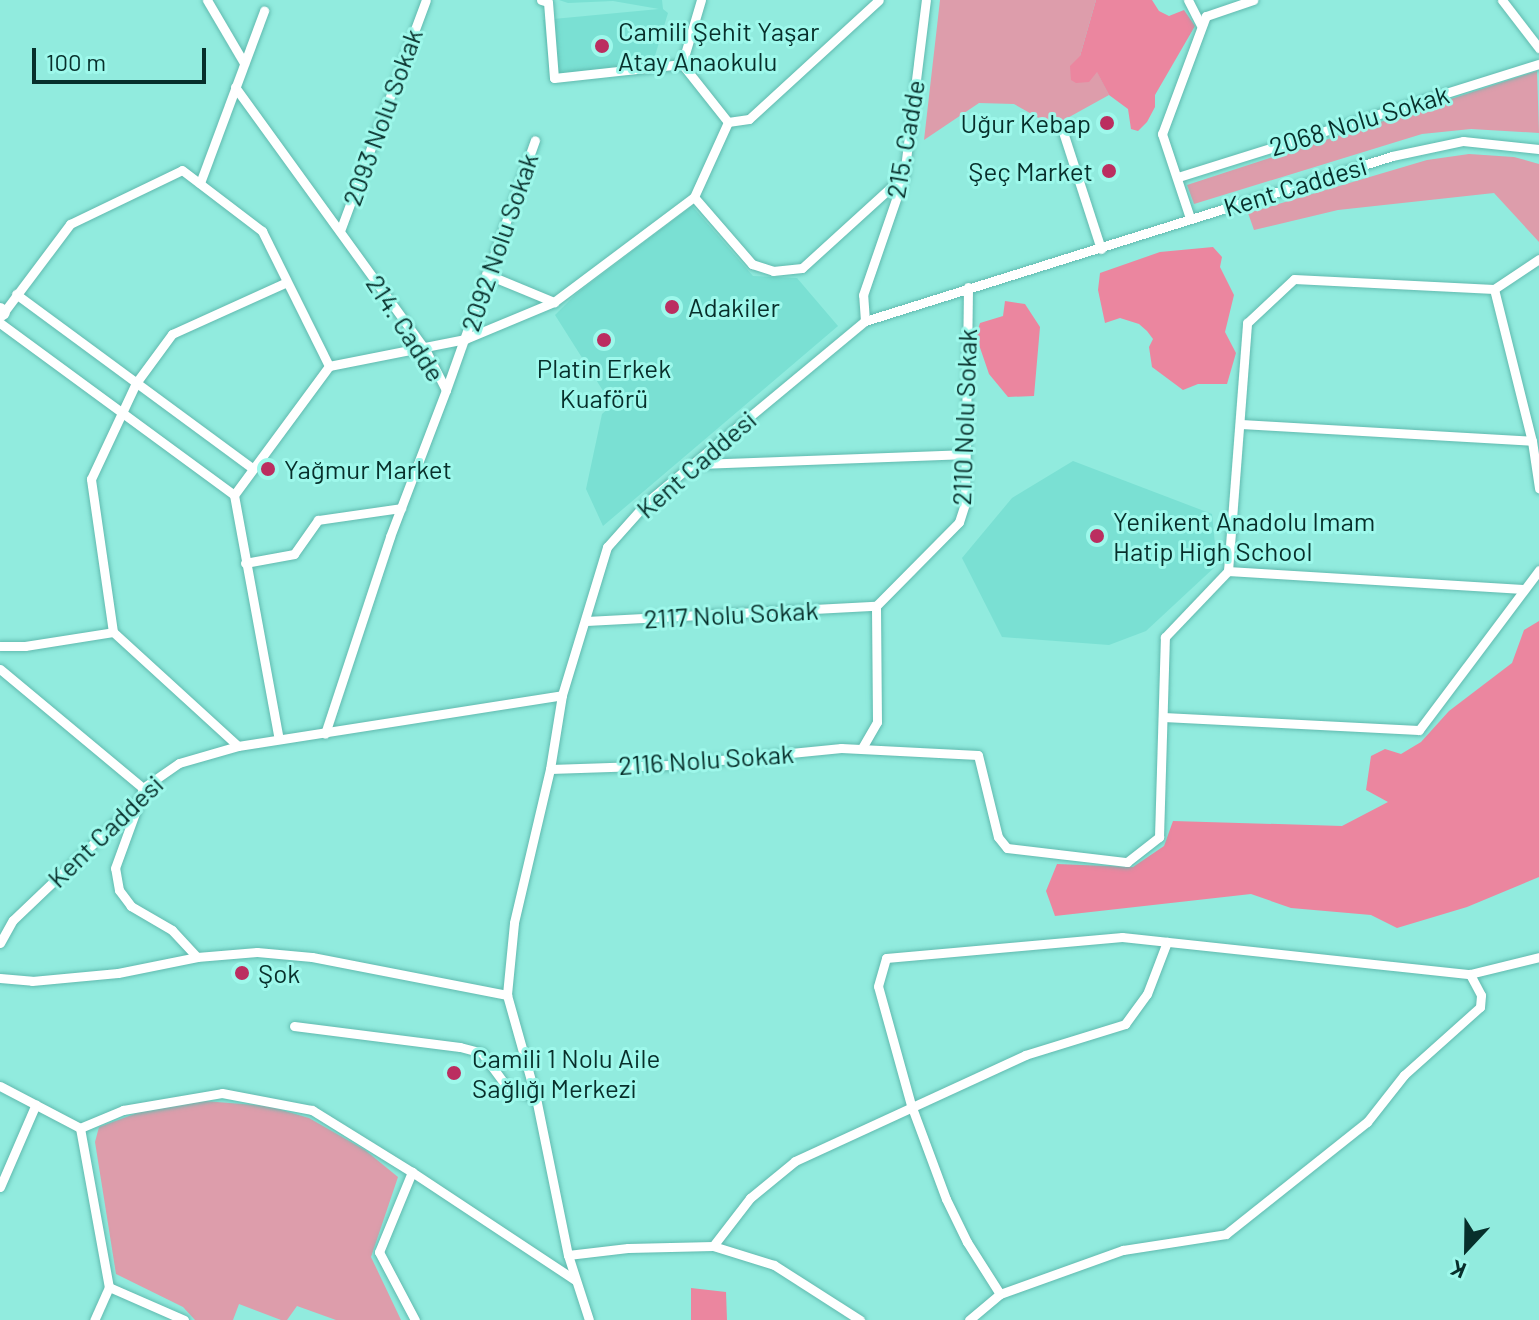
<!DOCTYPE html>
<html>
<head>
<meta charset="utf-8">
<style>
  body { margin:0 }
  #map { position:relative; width:1539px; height:1320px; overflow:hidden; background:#91ebde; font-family:Barlow,sans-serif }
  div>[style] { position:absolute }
  .built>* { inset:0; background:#7ae0d3 }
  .green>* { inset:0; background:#dd9dab }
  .forest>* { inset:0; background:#eb869f }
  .roads { filter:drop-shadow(0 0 2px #61baaf) drop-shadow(0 0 2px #61baaf) }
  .street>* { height:9px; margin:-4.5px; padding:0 4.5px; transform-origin:4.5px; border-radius:4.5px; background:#fff }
  .secondary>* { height:14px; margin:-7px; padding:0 7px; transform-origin:7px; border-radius:7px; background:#fff }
  .dots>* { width:22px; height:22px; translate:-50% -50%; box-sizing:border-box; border:4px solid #9ef8eb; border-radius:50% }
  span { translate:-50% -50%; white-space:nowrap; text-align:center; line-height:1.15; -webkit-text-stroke:6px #9ef8eb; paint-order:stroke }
  .poi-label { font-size:26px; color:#072f2b }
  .left { translate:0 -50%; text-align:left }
  .right { translate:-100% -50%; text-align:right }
  .street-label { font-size:26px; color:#072f2b }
  .north { position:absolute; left:1427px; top:1208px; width:80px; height:80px; -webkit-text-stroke:6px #9ef8eb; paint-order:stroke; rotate:202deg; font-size:22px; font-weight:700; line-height:32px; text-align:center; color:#072f2b }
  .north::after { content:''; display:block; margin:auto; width:28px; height:36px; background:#072f2b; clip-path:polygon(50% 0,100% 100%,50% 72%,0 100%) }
  .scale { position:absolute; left:32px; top:48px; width:174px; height:36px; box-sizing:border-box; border:4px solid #072f2b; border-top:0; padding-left:10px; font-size:24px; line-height:28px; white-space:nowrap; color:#072f2b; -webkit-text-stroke:6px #9ef8eb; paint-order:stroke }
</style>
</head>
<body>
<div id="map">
  <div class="built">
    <div style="clip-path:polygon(559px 0,662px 0,663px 9px,668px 13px,650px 72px,550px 82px,543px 20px,659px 9px,613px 1px,568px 3px)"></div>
    <div style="clip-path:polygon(692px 206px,753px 276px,797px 278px,838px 326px,603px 526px,586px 489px,602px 414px,612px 405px,555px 315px,576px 294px)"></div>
    <div style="clip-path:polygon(1073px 461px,1212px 514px,1217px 565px,1146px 631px,1109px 645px,1002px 637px,962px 558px,1012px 498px)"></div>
  </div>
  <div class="green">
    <div style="clip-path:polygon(940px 0,1096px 0,1080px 56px,1097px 71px,1109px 95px,1053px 126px,1014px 104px,979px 103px,924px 140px)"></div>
    <div style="clip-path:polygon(1537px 71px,1539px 133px,1471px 129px,1422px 134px,1194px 204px,1187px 185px)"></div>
    <div style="clip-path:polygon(1469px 154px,1514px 157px,1539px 164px,1539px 242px,1494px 193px,1338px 210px,1254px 230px,1248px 213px,1427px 160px)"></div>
    <div style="clip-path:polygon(204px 1101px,268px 1106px,309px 1118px,365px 1150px,398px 1177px,371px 1257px,401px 1320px,336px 1320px,297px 1306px,287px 1320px,281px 1320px,239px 1304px,233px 1320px,195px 1320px,183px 1307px,116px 1274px,95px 1142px,99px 1127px,140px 1112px)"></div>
  </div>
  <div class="forest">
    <div style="clip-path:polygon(1096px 0,1152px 0,1159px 11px,1169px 16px,1184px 10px,1195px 26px,1155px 95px,1155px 107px,1147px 122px,1138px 131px,1131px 129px,1128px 109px,1109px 95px,1097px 72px,1089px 82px,1076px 83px,1071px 80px,1070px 66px,1080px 56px)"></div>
    <div style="clip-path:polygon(1213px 247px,1222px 257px,1220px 267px,1234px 295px,1225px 332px,1236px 353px,1227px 384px,1198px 384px,1183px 390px,1152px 367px,1149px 347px,1153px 339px,1147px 331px,1139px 324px,1120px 318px,1105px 323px,1098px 290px,1100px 273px,1160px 252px)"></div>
    <div style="clip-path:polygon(1005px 301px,1025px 304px,1040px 327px,1034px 396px,1008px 397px,989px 374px,976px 336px,980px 323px,1003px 316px)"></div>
    <div style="clip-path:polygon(1539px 621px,1539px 877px,1467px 907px,1397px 928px,1371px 915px,1291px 908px,1251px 894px,1055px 916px,1046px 891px,1057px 864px,1133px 867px,1164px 846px,1173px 821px,1342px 826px,1388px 802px,1366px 790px,1371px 756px,1385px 749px,1401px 754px,1421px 742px,1449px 711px,1512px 663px,1524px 630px)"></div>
    <div style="clip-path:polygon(691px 1288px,726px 1292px,727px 1320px,691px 1320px)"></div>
  </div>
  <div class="roads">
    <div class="street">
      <div style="left:207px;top:0;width:73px;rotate:59.6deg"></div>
      <div style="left:541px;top:0;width:7px;rotate:16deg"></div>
      <div style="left:548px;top:2px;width:76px;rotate:85.5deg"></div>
      <div style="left:554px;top:78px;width:129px;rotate:-6.2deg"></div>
      <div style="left:1188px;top:0;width:27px;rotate:63deg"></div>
      <div style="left:1502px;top:0;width:61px;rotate:52.4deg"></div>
      <div style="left:235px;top:87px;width:324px;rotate:54.1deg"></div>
      <div style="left:425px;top:349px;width:46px;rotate:62.9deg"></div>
      <div style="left:446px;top:390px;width:157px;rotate:110.9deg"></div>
      <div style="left:390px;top:537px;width:207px;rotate:108.3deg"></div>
      <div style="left:728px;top:122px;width:21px;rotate:-8deg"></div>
      <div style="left:749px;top:119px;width:176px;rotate:-42.5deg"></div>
      <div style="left:1063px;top:132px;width:123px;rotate:72deg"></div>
      <div style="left:1178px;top:177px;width:378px;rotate:-17.4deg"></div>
      <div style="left:200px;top:183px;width:184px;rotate:-69.6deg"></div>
      <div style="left:694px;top:197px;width:89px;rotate:49.1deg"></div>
      <div style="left:752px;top:264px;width:22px;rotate:18deg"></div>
      <div style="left:773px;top:271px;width:29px;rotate:-6deg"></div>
      <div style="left:802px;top:268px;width:137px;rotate:-42.3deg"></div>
      <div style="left:1190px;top:218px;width:89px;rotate:-108.4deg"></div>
      <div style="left:1162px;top:134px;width:126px;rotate:-69.6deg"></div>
      <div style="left:1206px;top:16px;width:50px;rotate:-18.8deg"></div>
      <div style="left:340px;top:231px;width:246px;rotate:-69.6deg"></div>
      <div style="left:1539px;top:259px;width:54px;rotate:146.3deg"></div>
      <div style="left:1494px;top:289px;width:157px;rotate:76deg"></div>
      <div style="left:1532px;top:441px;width:48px;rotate:81.5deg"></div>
      <div style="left:486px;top:274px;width:74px;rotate:22.4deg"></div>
      <div style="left:16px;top:294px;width:292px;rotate:36.4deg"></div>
      <div style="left:1px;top:316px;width:115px;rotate:-53.1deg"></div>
      <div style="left:70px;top:224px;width:124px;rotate:-25.7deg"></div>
      <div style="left:182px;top:170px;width:101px;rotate:37.3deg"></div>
      <div style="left:262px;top:231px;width:151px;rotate:63.6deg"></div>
      <div style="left:865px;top:321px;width:26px;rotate:-94deg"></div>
      <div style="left:863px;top:295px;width:126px;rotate:-71deg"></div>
      <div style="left:904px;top:176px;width:177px;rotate:-82.9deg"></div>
      <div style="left:0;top:323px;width:290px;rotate:36.3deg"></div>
      <div style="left:234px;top:495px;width:160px;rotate:-53.6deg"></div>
      <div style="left:329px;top:366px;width:139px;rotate:-11.2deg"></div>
      <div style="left:465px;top:339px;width:96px;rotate:-22.6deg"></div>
      <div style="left:554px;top:302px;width:175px;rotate:-36.9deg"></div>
      <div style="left:694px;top:197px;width:82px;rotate:-65.6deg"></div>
      <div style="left:728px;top:122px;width:74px;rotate:-128.4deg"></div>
      <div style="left:682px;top:64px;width:67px;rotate:-73.5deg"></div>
      <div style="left:446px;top:390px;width:265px;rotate:-70.4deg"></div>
      <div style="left:1241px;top:424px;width:291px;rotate:3.3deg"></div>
      <div style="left:697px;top:464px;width:267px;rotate:-2.1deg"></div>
      <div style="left:234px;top:495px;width:248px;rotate:79.6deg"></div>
      <div style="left:245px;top:563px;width:50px;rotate:-10.4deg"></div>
      <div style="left:294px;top:554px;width:42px;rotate:-54.8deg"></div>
      <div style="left:318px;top:520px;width:84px;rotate:-8.2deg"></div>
      <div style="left:1228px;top:571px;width:249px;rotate:-85.6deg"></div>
      <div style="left:1247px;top:323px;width:64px;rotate:-43.1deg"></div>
      <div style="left:1294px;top:279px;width:200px;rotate:2.9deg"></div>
      <div style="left:586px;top:621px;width:290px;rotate:-3deg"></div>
      <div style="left:0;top:646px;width:25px"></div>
      <div style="left:25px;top:646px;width:89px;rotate:-9deg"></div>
      <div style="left:0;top:669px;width:186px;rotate:39.8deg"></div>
      <div style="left:562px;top:695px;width:75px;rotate:99.2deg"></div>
      <div style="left:550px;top:769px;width:158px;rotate:103.2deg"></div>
      <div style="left:514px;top:923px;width:72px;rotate:95.6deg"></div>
      <div style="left:507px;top:995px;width:107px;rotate:74.3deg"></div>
      <div style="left:536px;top:1098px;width:160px;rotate:78.5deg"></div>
      <div style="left:568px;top:1255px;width:68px;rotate:72.1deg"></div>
      <div style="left:1163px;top:717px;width:256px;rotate:2.9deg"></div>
      <div style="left:1419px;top:730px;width:200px;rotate:-53.1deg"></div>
      <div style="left:238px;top:746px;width:169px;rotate:-137.6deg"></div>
      <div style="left:113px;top:632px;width:155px;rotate:-98.2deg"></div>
      <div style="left:91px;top:479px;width:106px;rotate:-64.9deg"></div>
      <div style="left:136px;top:383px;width:61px;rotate:-53.7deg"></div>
      <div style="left:172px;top:334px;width:124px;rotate:-24.3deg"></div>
      <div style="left:862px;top:748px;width:30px;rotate:-60deg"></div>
      <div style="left:877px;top:722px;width:116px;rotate:-90.5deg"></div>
      <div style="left:876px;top:606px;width:118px;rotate:-45.3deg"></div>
      <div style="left:959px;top:522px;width:19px;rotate:-72deg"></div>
      <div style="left:965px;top:504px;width:217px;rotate:-89.2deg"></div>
      <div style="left:550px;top:769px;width:120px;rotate:-1.9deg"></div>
      <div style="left:670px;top:765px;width:172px;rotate:-5.7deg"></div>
      <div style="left:841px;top:748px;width:137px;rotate:2.9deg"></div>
      <div style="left:978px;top:755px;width:84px;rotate:76.3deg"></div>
      <div style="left:998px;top:837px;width:14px;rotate:51deg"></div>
      <div style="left:1007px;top:848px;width:121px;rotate:6.7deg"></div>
      <div style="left:1127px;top:862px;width:41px;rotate:-38deg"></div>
      <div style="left:1159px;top:837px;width:200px;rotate:-88.3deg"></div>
      <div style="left:1165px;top:637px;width:91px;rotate:-46.3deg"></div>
      <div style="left:1228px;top:571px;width:295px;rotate:3.5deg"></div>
      <div style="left:0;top:943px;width:26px;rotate:-61deg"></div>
      <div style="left:13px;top:920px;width:175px;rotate:-43.6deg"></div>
      <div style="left:140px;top:799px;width:11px;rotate:-75deg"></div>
      <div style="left:143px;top:788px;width:44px;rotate:-34.8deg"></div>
      <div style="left:179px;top:763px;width:61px;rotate:-16.1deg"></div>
      <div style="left:238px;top:746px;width:328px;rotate:-8.9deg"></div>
      <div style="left:562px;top:695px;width:155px;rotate:-73.1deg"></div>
      <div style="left:607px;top:547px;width:62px;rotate:-48.3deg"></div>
      <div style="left:648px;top:501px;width:282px;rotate:-39.7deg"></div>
      <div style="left:865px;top:321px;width:552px;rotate:-17.38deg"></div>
      <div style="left:1392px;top:156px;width:73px;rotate:-11.9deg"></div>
      <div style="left:1463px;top:141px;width:76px;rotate:6deg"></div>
      <div style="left:197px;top:957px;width:60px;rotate:-4.8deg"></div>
      <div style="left:257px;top:952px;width:55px;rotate:5.2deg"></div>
      <div style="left:312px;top:957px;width:199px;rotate:11deg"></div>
      <div style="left:0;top:978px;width:32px;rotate:5deg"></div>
      <div style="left:32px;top:981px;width:86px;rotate:-5.3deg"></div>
      <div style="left:118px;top:973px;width:81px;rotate:-11.4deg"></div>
      <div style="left:197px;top:957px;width:37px;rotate:-133deg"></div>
      <div style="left:172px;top:930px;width:48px;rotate:-149.7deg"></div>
      <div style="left:131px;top:906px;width:20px;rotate:-127deg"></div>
      <div style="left:119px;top:890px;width:22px;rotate:-100deg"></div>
      <div style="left:115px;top:868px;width:70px;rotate:-70deg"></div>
      <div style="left:294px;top:1026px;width:167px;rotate:7.2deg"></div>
      <div style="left:460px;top:1047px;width:23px;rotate:15deg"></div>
      <div style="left:482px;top:1053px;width:42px;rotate:53.7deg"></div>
      <div style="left:507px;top:1087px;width:31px;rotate:21deg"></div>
      <div style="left:0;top:1086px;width:90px;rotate:27.7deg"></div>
      <div style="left:80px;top:1128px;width:162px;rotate:79.7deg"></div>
      <div style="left:109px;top:1287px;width:36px;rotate:114deg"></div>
      <div style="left:80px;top:1128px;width:47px;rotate:-22.7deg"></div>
      <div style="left:123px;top:1110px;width:100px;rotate:-9.7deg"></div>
      <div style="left:222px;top:1093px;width:92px;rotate:10.7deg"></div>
      <div style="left:312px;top:1110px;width:118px;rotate:31.8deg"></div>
      <div style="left:0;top:1187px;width:90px;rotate:-66.6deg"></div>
      <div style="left:713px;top:1246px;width:61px;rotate:-52.4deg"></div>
      <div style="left:750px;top:1198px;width:58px;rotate:-39.4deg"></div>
      <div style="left:795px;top:1161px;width:253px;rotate:-24.7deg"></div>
      <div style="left:1025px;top:1055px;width:105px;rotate:-17.2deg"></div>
      <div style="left:1125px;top:1024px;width:37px;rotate:-54deg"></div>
      <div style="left:1147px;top:994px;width:56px;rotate:-69deg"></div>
      <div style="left:568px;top:1255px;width:60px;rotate:-6.7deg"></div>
      <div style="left:628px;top:1248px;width:85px;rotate:-1.3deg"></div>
      <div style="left:713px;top:1246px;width:64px;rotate:17.3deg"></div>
      <div style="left:774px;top:1265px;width:102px;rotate:32.6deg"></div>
      <div style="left:109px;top:1287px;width:82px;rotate:23.7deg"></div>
      <div style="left:1000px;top:1294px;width:62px;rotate:-122.4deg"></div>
      <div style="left:967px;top:1242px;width:48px;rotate:-116deg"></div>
      <div style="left:946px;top:1199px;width:100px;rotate:-110.4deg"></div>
      <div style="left:911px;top:1105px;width:123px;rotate:-105.5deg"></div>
      <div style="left:878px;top:986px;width:29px;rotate:-74deg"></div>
      <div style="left:886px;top:958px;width:237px;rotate:-5.1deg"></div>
      <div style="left:1122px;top:937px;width:350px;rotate:6.1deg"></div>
      <div style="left:1470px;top:974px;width:71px;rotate:-13.8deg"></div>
      <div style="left:415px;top:1320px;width:77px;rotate:-117.9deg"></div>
      <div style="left:379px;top:1252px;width:87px;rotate:-67.6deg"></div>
      <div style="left:412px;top:1172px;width:196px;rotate:33.5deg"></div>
      <div style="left:969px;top:1320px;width:40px;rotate:-40deg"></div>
      <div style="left:1000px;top:1294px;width:131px;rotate:-19.7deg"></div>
      <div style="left:1123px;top:1250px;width:104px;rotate:-8.8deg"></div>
      <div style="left:1226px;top:1234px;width:180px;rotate:-38.5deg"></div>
      <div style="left:1367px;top:1122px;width:60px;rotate:-51.8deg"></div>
      <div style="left:1404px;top:1075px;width:102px;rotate:-41.8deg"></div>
      <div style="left:1480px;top:1007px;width:12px;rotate:-85deg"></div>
      <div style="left:1481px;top:995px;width:24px;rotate:-118deg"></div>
    </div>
    <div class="secondary">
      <div style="left:0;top:310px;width:4px;rotate:45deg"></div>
    </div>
  </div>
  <div class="dots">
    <div style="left:602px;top:46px;background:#bb2e60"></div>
    <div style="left:1107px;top:123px;background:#bb2e60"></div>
    <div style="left:1109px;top:171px;background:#bb2e60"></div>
    <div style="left:672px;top:307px;background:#bb2e60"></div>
    <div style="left:604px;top:340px;background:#bb2e60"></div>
    <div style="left:268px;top:469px;background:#bb2e60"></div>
    <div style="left:1097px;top:536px;background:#bb2e60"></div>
    <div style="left:242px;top:973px;background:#bb2e60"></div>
    <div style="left:454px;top:1073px;background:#bb2e60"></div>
  </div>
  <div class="poi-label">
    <span class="left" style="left:618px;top:46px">Camili Şehit Yaşar<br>Atay Anaokulu</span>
    <span class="right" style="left:1091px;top:123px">Uğur Kebap</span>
    <span class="right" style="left:1093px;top:171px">Şeç Market</span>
    <span class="left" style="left:688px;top:307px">Adakiler</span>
    <span style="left:604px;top:383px">Platin Erkek<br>Kuaförü</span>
    <span class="left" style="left:284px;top:469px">Yağmur Market</span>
    <span class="left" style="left:1113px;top:536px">Yenikent Anadolu Imam<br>Hatip High School</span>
    <span class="left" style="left:258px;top:973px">Şok</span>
    <span class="left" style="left:472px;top:1073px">Camili 1 Nolu Aile<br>Sağlığı Merkezi</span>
  </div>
  <div class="street-label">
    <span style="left:382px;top:117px;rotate:-70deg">2093 Nolu Sokak</span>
    <span style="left:1359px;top:120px;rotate:-17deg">2068 Nolu Sokak</span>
    <span style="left:905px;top:139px;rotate:-80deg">215. Cadde</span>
    <span style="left:1295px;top:186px;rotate:-17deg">Kent Caddesi</span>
    <span style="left:499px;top:242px;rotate:-71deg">2092 Nolu Sokak</span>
    <span style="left:406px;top:328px;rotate:57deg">214. Cadde</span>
    <span style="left:964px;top:417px;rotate:-88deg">2110 Nolu Sokak</span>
    <span style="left:696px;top:464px;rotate:-41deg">Kent Caddesi</span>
    <span style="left:731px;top:614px;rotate:-3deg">2117 Nolu Sokak</span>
    <span style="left:706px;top:759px;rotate:-4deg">2116 Nolu Sokak</span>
    <span style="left:105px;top:831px;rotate:-44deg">Kent Caddesi</span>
  </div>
  <div class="north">K</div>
  <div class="scale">100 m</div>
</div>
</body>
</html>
